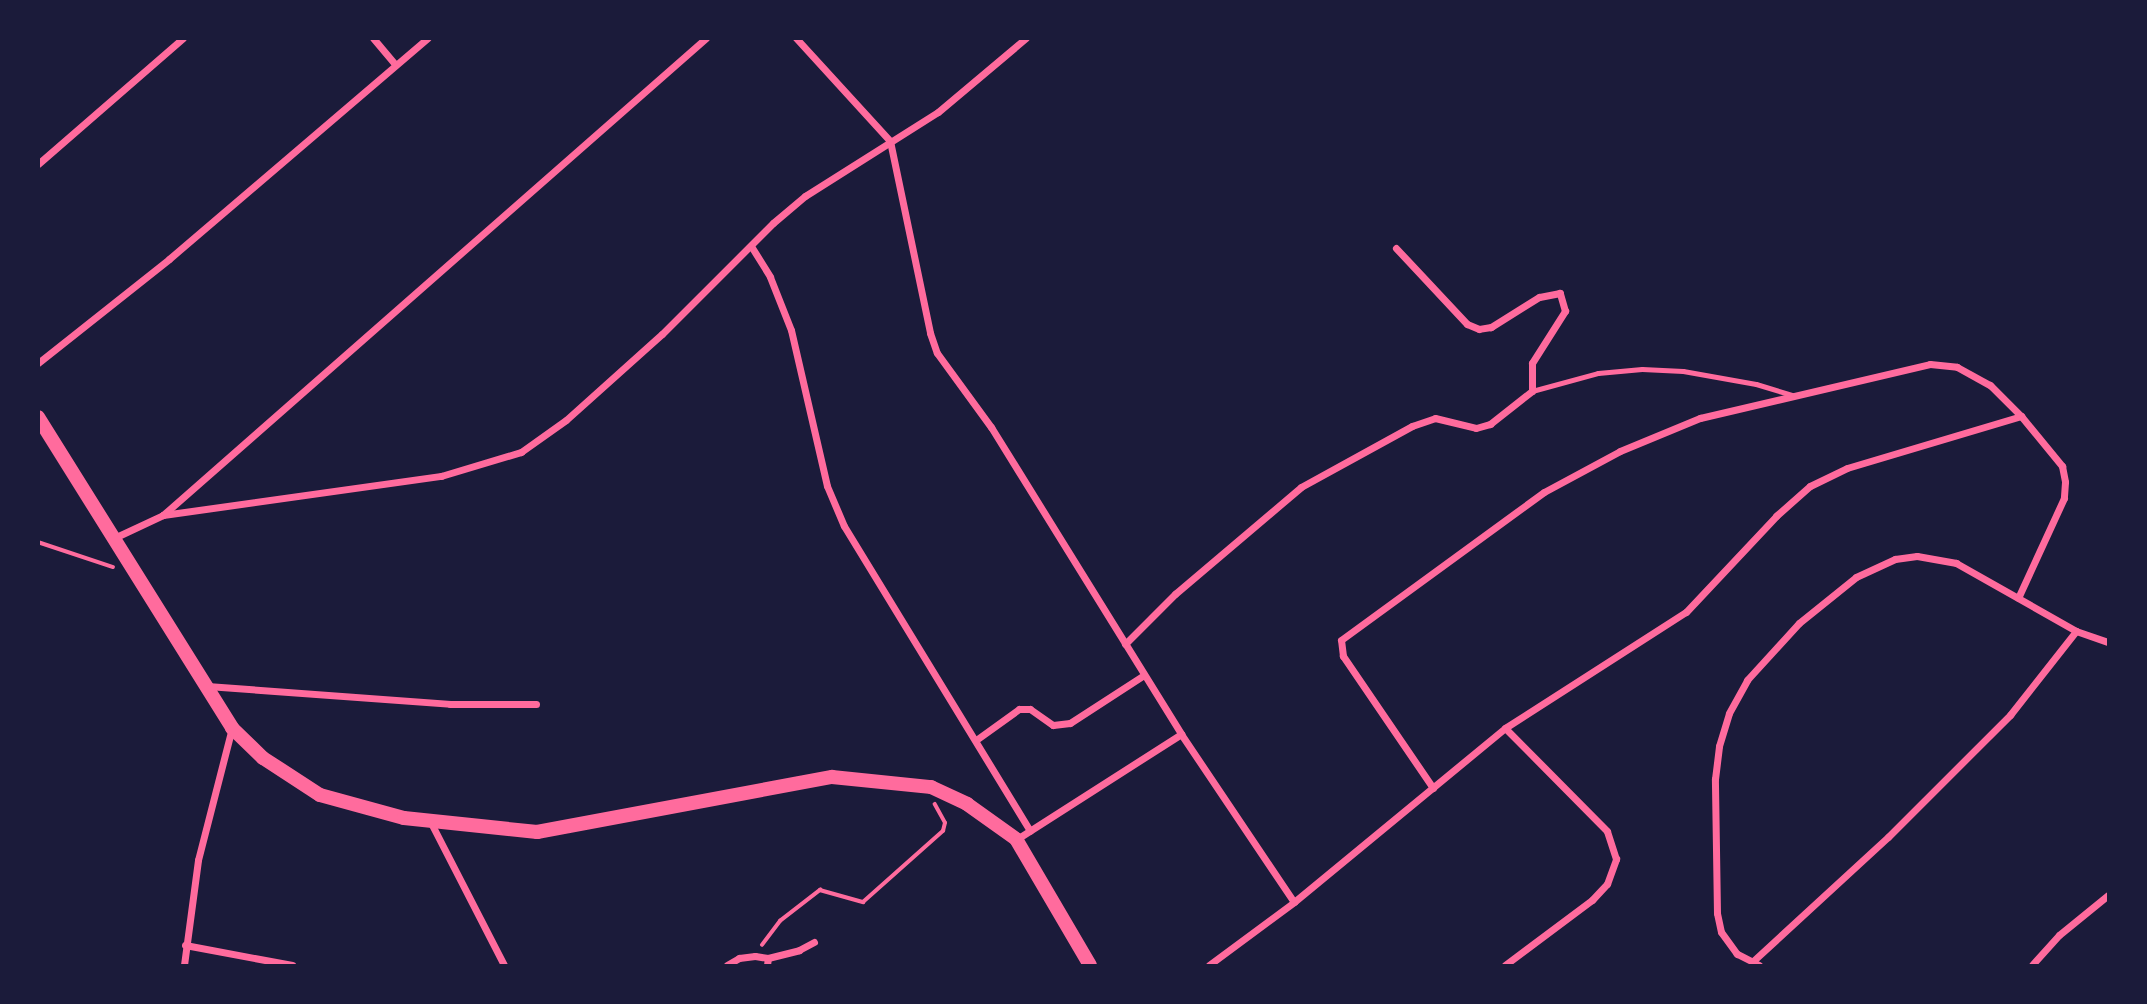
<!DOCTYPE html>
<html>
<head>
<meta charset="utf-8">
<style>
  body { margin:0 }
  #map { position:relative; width:2147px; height:1004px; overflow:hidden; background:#1b1b3a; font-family:"Asap Condensed",sans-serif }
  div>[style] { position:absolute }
  .path>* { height:3.5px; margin:-1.75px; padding:0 1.75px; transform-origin:1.75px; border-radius:1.75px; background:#ff6b9d }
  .service>* { height:5px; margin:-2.5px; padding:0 2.5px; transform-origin:2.5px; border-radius:2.5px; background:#ff6b9d }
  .minor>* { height:7px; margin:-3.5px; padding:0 3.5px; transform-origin:3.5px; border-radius:3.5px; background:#ff6b9d }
  .secondary>* { height:14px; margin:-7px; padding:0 7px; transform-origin:7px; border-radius:7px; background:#ff6b9d }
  span { translate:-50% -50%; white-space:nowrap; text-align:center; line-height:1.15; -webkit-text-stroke:7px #1b1b3a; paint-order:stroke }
  .frame { position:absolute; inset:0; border:40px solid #1b1b3a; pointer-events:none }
</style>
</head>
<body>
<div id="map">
  <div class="path">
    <div style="left:38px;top:542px;width:79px;rotate:18.4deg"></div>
    <div style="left:762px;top:945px;width:30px;rotate:-53deg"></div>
    <div style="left:780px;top:921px;width:51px;rotate:-37.8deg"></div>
    <div style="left:820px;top:890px;width:45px;rotate:15.6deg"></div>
    <div style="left:863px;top:902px;width:107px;rotate:-41.6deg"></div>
    <div style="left:943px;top:831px;width:8px;rotate:-76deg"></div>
    <div style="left:945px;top:823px;width:21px;rotate:-119deg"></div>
  </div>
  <div class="service">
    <div style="left:1532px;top:391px;width:68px;rotate:-15.3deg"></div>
    <div style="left:1598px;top:373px;width:44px;rotate:-5.2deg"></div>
    <div style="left:1642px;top:369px;width:41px;rotate:2.8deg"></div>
    <div style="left:1683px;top:371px;width:74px;rotate:10.1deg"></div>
    <div style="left:1756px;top:384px;width:39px;rotate:17deg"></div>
  </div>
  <div class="minor">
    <div style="left:373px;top:38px;width:35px;rotate:50deg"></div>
    <div style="left:796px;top:38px;width:139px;rotate:47.6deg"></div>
    <div style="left:890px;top:141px;width:196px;rotate:78.2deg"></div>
    <div style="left:930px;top:333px;width:21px;rotate:71deg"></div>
    <div style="left:937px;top:353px;width:92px;rotate:53.9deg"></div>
    <div style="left:991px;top:427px;width:361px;rotate:58.2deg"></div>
    <div style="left:1181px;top:734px;width:202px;rotate:56.1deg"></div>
    <div style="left:38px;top:164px;width:192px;rotate:-41deg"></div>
    <div style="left:751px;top:246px;width:36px;rotate:58deg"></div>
    <div style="left:770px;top:277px;width:57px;rotate:68.4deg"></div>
    <div style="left:791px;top:330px;width:160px;rotate:77deg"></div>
    <div style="left:827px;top:486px;width:43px;rotate:67deg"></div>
    <div style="left:844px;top:526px;width:357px;rotate:58.6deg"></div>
    <div style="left:38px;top:363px;width:167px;rotate:-38.4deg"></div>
    <div style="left:169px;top:259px;width:340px;rotate:-40.5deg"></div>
    <div style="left:163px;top:515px;width:281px;rotate:-8deg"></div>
    <div style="left:441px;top:476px;width:84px;rotate:-16.7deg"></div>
    <div style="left:521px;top:452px;width:55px;rotate:-35.4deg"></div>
    <div style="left:566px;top:420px;width:129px;rotate:-41.9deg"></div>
    <div style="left:662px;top:334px;width:157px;rotate:-45deg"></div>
    <div style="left:773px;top:223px;width:42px;rotate:-40.2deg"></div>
    <div style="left:805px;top:196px;width:157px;rotate:-32.3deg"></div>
    <div style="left:938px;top:112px;width:115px;rotate:-40.1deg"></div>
    <div style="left:114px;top:538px;width:54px;rotate:-25.1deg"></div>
    <div style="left:163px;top:515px;width:723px;rotate:-41.3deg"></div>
    <div style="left:1125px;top:644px;width:71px;rotate:-45deg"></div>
    <div style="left:1175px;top:594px;width:165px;rotate:-40.3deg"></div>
    <div style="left:1301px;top:487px;width:127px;rotate:-28.8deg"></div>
    <div style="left:1412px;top:426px;width:24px;rotate:-19deg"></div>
    <div style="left:1435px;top:418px;width:42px;rotate:13.7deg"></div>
    <div style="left:1476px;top:428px;width:15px;rotate:-16deg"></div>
    <div style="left:1490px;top:424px;width:53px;rotate:-38.2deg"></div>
    <div style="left:1532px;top:391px;width:28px;rotate:-90deg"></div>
    <div style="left:1532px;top:363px;width:62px;rotate:-57.6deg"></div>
    <div style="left:1565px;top:311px;width:19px;rotate:-106deg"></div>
    <div style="left:1560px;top:293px;width:21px;rotate:169deg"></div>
    <div style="left:1539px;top:297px;width:57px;rotate:148deg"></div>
    <div style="left:1491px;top:327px;width:12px;rotate:171deg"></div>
    <div style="left:1479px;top:329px;width:13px;rotate:-157deg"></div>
    <div style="left:1467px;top:324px;width:104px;rotate:-133.1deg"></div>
    <div style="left:207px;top:686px;width:244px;rotate:4.2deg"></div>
    <div style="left:450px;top:704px;width:86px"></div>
    <div style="left:976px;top:740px;width:53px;rotate:-35.8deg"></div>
    <div style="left:1019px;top:709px;width:11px"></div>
    <div style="left:1030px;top:709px;width:28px;rotate:35deg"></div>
    <div style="left:1053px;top:725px;width:17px;rotate:-7deg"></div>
    <div style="left:1070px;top:723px;width:88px;rotate:-33deg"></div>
    <div style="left:1433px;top:788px;width:160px;rotate:-124.3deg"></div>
    <div style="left:1343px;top:656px;width:16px;rotate:-97deg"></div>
    <div style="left:1341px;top:640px;width:251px;rotate:-36.1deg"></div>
    <div style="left:1544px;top:492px;width:86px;rotate:-28.3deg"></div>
    <div style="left:1620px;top:451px;width:87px;rotate:-22.4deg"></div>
    <div style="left:1700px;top:418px;width:236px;rotate:-13.2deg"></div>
    <div style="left:1930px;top:364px;width:27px;rotate:6deg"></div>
    <div style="left:1957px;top:367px;width:38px;rotate:29deg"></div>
    <div style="left:1990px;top:385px;width:44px;rotate:45deg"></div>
    <div style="left:2021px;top:416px;width:65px;rotate:50.6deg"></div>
    <div style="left:2062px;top:466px;width:16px;rotate:79deg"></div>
    <div style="left:2065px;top:482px;width:16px;rotate:94deg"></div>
    <div style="left:2064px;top:498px;width:110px;rotate:114.7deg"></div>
    <div style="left:430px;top:821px;width:162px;rotate:62.8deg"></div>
    <div style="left:1017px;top:839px;width:195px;rotate:-32.6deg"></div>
    <div style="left:185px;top:945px;width:109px;rotate:10.6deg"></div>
    <div style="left:1752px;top:962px;width:185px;rotate:-42.6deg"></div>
    <div style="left:1888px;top:837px;width:173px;rotate:-45deg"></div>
    <div style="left:2010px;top:715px;width:107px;rotate:-51.8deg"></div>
    <div style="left:184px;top:965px;width:106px;rotate:-82.4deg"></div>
    <div style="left:198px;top:860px;width:136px;rotate:-75.6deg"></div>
    <div style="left:727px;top:965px;width:14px;rotate:-30deg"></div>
    <div style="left:739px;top:958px;width:16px;rotate:-7deg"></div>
    <div style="left:755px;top:956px;width:13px;rotate:9deg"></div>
    <div style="left:767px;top:965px;width:7px;rotate:-82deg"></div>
    <div style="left:768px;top:958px;width:32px;rotate:-14deg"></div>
    <div style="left:799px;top:950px;width:17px;rotate:-28deg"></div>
    <div style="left:1209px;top:965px;width:106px;rotate:-36.5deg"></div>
    <div style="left:1294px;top:902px;width:273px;rotate:-39.5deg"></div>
    <div style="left:1505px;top:728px;width:215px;rotate:-32.7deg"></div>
    <div style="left:1686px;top:612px;width:132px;rotate:-46.8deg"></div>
    <div style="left:1776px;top:516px;width:45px;rotate:-41.4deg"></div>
    <div style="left:1810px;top:486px;width:41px;rotate:-25.9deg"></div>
    <div style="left:1847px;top:468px;width:182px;rotate:-16.6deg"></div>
    <div style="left:1505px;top:965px;width:109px;rotate:-36.8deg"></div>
    <div style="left:1592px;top:900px;width:22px;rotate:-47deg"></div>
    <div style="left:1607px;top:884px;width:27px;rotate:-70deg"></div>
    <div style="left:1616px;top:859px;width:29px;rotate:-108deg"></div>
    <div style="left:1607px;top:831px;width:145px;rotate:-134.7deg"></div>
    <div style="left:1759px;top:965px;width:25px;rotate:-153deg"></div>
    <div style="left:1737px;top:954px;width:27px;rotate:-126deg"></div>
    <div style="left:1721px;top:932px;width:19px;rotate:-102deg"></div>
    <div style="left:1717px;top:913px;width:134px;rotate:-90.9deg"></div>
    <div style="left:1715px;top:779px;width:33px;rotate:-83deg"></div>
    <div style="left:1719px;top:746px;width:34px;rotate:-73deg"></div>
    <div style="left:1729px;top:713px;width:38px;rotate:-61deg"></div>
    <div style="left:1747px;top:680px;width:77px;rotate:-47.6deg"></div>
    <div style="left:1799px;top:623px;width:73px;rotate:-38.9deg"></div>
    <div style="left:1856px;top:577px;width:43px;rotate:-24.8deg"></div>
    <div style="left:1895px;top:559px;width:22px;rotate:-8deg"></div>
    <div style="left:1917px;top:556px;width:40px;rotate:10deg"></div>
    <div style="left:1956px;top:563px;width:138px;rotate:29.5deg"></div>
    <div style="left:2076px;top:631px;width:34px;rotate:19deg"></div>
    <div style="left:2032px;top:965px;width:40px;rotate:-48deg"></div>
    <div style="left:2059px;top:935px;width:63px;rotate:-39.2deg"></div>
  </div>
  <div class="secondary">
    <div style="left:38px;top:417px;width:367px;rotate:58deg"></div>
    <div style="left:232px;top:728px;width:43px;rotate:44.1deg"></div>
    <div style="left:263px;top:758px;width:68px;rotate:33deg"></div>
    <div style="left:320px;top:795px;width:87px;rotate:15.3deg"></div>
    <div style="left:404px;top:818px;width:134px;rotate:6deg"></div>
    <div style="left:537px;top:832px;width:300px;rotate:-10.6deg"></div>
    <div style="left:832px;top:777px;width:100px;rotate:5.8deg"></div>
    <div style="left:931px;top:787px;width:40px;rotate:25deg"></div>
    <div style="left:967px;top:804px;width:60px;rotate:35.5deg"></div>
    <div style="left:1016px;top:839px;width:146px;rotate:59.6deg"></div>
  </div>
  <div class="frame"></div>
</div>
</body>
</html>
